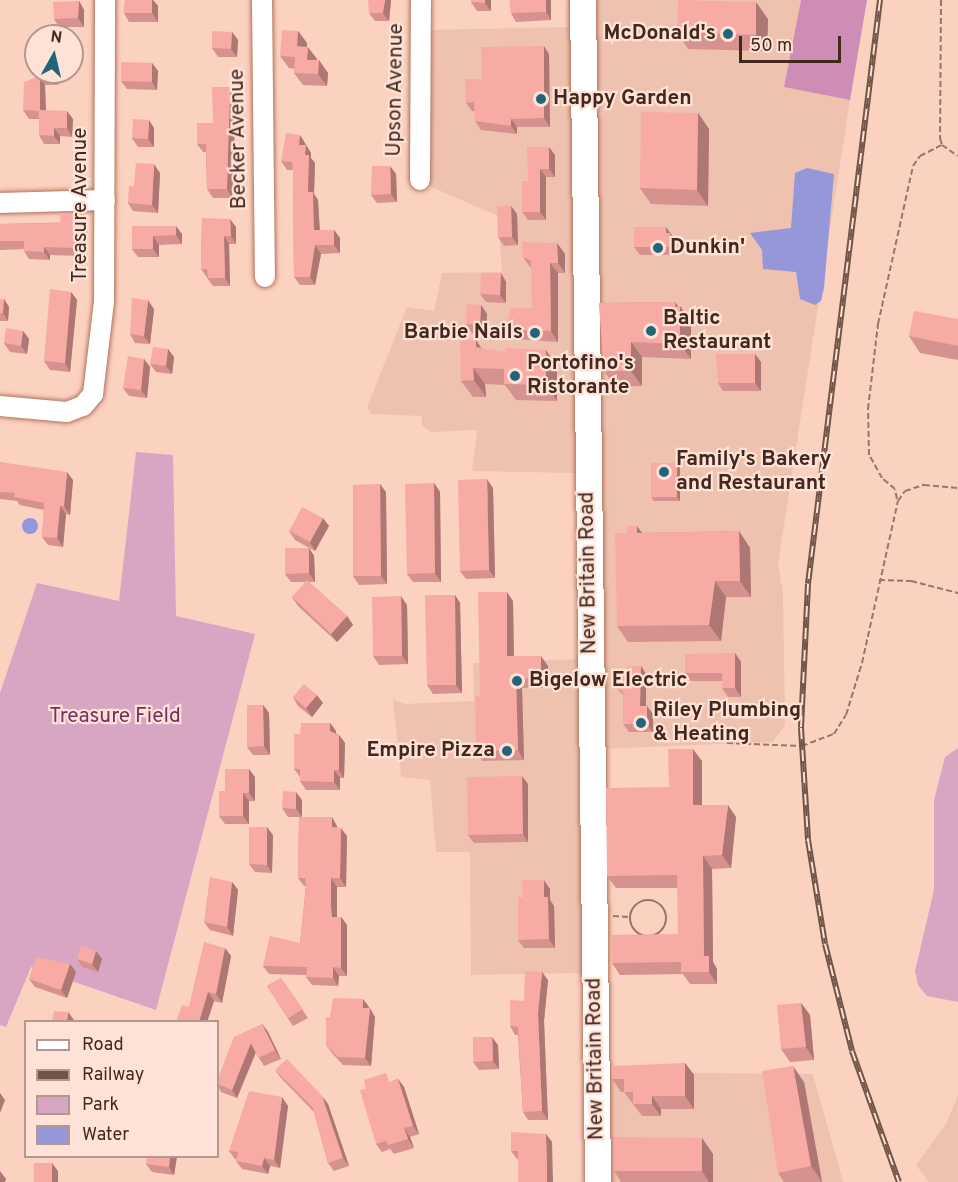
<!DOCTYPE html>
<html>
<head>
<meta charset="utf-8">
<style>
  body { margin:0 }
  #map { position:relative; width:958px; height:1182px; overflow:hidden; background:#fbd1c0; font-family:Overpass,sans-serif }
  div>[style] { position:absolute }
  .built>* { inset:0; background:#efc2af }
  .green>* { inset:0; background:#d8a5c2 }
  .forest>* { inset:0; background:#ce8db4 }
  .water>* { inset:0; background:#9697d8 }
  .round { border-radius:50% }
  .path>* { height:2px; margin-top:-1px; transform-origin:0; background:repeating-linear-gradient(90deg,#987769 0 6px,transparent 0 9px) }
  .path>.ring { margin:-1px; padding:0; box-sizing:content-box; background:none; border:2px solid #987769; border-radius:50% }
  .roads { filter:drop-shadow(0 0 2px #b27359) drop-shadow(0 0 2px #b27359) }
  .minor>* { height:20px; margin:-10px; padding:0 10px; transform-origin:10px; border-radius:10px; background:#fff }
  .major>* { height:26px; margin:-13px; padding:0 13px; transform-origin:13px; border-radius:13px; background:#fff }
  .rail>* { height:6px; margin-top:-3px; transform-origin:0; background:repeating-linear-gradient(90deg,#ffe2d7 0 11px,#735548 0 22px); box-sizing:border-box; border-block:2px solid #735548 }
  .wall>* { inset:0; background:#d5928e }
  .shaded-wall>* { inset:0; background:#ae7774 }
  .building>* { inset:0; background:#f8aaa5 }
  .dots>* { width:16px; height:16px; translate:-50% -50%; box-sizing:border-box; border:3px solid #ffe2d7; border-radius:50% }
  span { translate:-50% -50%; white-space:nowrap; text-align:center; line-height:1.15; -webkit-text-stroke:4.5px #ffe2d7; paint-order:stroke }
  .poi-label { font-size:21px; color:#43281d; font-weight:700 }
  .right { translate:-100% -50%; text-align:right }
  .left { translate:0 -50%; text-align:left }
  .street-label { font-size:21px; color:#43281d }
  .park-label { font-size:21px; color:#7a2d60 }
  .legend { position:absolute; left:24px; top:1020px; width:195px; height:138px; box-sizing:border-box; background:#ffe2d7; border:2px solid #b4988d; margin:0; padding:8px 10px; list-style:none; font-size:18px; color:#43281d }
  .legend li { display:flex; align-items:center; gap:12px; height:30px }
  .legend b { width:30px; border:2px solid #b4988d }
  .north { position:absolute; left:24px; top:24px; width:60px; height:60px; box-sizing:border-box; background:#ffe2d7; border:2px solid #b4988d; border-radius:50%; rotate:8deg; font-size:16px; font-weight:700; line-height:24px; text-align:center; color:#43281d }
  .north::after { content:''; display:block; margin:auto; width:21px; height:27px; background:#246479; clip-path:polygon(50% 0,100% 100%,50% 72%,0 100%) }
  .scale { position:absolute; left:739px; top:36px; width:102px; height:27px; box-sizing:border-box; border:3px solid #43281d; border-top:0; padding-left:8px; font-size:18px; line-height:21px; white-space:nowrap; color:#43281d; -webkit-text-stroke:4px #ffe2d7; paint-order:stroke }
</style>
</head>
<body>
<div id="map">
  <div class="built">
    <div style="clip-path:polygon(568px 0,801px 0,784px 87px,850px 100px,778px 564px,783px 594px,785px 725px,773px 742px,598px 749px,578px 473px,472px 471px,477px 430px,431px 432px,422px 425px,422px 416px,371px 414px,367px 407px,407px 307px,434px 311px,442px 273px,502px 272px,498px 216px,427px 185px,429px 30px,569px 27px)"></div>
    <div style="clip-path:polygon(584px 659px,582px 973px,471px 975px,470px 852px,436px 852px,430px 780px,401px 777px,393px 699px,404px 704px,474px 701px,473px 663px)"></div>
    <div style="clip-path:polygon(606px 1072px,813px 1074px,843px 1182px,606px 1182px)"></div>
    <div style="clip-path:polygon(958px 1095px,958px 1182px,929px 1182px,916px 1165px,946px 1124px)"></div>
  </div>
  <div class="green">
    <div style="clip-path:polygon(136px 452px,173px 455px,176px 616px,255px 634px,156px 1010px,31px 967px,6px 1027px,0 1025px,0 693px,37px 583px,119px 601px)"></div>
    <div style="clip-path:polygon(958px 748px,958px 1002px,927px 996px,918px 985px,915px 971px,934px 890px,934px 800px,945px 757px)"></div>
  </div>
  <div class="forest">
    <div style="clip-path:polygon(801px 0,867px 0,850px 100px,784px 87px)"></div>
  </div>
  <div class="water">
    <div style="clip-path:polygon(807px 168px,834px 174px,824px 288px,821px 301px,815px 305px,800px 299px,796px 272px,763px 269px,762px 250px,750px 233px,791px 228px,795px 173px)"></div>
    <div class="round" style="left:22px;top:518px;width:16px;height:16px"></div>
  </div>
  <div class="path">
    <div style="left:941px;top:0;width:138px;rotate:90.4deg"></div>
    <div style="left:940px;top:138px;width:7px;rotate:74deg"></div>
    <div style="left:942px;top:145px;width:19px;rotate:35deg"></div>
    <div style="left:897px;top:499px;width:10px;rotate:-101deg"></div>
    <div style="left:895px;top:489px;width:17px;rotate:-140deg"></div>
    <div style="left:882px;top:478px;width:26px;rotate:-119deg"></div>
    <div style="left:869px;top:455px;width:46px;rotate:-91.2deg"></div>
    <div style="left:868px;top:409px;width:86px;rotate:-83.3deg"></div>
    <div style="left:878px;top:324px;width:162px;rotate:-77.5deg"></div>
    <div style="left:913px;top:166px;width:12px;rotate:-55deg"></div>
    <div style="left:920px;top:156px;width:25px;rotate:-27deg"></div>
    <div style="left:879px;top:580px;width:32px;rotate:2deg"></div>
    <div style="left:911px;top:581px;width:49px;rotate:14.3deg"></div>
    <div style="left:727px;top:743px;width:75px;rotate:2.3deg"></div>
    <div style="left:802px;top:746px;width:34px;rotate:-21deg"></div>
    <div style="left:834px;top:734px;width:22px;rotate:-58deg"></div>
    <div style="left:846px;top:715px;width:54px;rotate:-72.9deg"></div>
    <div style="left:862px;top:663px;width:166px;rotate:-77.5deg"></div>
    <div style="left:898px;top:501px;width:12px;rotate:-55deg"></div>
    <div style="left:905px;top:491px;width:20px;rotate:-18deg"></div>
    <div style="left:924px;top:485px;width:34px;rotate:5deg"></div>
    <div class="ring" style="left:630px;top:900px;width:34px;height:34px"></div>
    <div style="left:613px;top:916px;width:16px;rotate:4deg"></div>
  </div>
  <div class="roads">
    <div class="minor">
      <div style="left:262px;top:0;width:277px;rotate:89.4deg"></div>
      <div style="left:420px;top:180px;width:180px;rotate:-89.7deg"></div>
      <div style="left:0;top:203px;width:105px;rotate:-1.6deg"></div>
      <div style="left:0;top:406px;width:67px;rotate:5.1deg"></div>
      <div style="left:67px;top:412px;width:17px;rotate:-21deg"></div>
      <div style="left:83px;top:406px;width:16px;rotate:-50deg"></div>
      <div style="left:93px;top:394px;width:93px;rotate:-83.2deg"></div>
      <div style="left:104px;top:302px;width:302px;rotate:-89.8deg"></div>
    </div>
    <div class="major">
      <div style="left:583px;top:0;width:1182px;rotate:89.27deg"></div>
    </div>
  </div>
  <div class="rail">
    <div style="left:880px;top:0;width:588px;rotate:97.03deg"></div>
    <div style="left:808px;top:584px;width:144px;rotate:92.8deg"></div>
    <div style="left:801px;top:728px;width:112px;rotate:86.4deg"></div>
    <div style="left:808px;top:840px;width:105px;rotate:80.7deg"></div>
    <div style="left:825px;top:944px;width:110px;rotate:75.8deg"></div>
    <div style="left:852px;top:1051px;width:139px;rotate:70.3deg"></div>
  </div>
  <div class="wall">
    <div style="clip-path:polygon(125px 0,153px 0,158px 6px,158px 22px,129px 22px,124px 13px)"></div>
    <div style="clip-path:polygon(391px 0,389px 21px,375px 21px,369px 13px)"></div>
    <div style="clip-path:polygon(491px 0,491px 11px,477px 11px,471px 2px)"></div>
    <div style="clip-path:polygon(510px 0,550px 0,551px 1px,551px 20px,516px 22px,511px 13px)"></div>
    <div style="clip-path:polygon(79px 1px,84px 10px,84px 27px,59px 27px,54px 19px)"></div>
    <div style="clip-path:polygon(768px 19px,767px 51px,688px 49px,677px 32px)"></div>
    <div style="clip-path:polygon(298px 31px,307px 43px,307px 47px,317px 60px,328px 73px,327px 86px,303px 85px,294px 73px,295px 69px,289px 68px,280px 56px)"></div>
    <div style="clip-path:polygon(232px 32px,238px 40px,237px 57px,218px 57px,212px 48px)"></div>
    <div style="clip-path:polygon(549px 54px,550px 127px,517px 127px,517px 134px,481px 130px,475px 121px,475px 111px,472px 111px,466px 103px,482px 79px)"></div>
    <div style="clip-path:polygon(152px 63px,158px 71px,157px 90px,127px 89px,121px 81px)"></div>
    <div style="clip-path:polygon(37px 72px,58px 72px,58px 85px,45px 85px,46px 110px,73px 119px,72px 137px,60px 136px,60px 144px,44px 144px,39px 135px,39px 119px,29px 119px,23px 110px,37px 77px)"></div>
    <div style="clip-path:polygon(236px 96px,232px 198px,213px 198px,207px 189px,206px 152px,203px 152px,197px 144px)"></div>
    <div style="clip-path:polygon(698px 113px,709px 129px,708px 206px,651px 204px,640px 188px)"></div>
    <div style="clip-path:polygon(154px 128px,154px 147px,138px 147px,132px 138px)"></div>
    <div style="clip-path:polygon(300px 135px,311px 153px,311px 158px,315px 163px,314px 194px,318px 200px,320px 230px,334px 230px,340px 238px,340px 253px,321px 254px,315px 285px,300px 285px,294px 277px,293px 174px,293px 170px,287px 170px,281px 161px)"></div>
    <div style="clip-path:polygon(555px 155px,555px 177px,546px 177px,546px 220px,528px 220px,522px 212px,528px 181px)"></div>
    <div style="clip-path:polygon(160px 173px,158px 213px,133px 211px,128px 203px,134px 186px)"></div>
    <div style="clip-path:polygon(396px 174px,397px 202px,377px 203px,371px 195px)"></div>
    <div style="clip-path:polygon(511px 206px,517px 214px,518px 245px,504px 246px,498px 237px)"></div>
    <div style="clip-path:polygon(202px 218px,236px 227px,236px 244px,229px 244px,230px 286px,213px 286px,201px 269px)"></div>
    <div style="clip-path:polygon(87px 222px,86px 237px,81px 237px,81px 256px,50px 255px,50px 260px,29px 259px,24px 251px,24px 249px,0 250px,0 224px)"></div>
    <div style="clip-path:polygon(132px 226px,182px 234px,182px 244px,159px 245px,159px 257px,138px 257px,132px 249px)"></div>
    <div style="clip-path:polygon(670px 233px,676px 241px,676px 255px,640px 255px,634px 247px)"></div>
    <div style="clip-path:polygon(557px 243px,565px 254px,565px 273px,558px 273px,558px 342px,513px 339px,506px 329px,532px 308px,532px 268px,530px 267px,523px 257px)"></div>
    <div style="clip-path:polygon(501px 273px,506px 282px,506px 303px,486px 302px,480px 294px)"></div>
    <div style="clip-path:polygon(71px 292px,77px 300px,70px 372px,50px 370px,44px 361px)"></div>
    <div style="clip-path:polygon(0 299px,4px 299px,9px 307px,8px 321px,0 321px)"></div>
    <div style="clip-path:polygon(675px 302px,678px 307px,680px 306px,691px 322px,691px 359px,642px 357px,642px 386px,615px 387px,604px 371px,599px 303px)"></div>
    <div style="clip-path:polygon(481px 305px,487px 314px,486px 334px,472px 333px,466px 324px)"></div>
    <div style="clip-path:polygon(154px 309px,150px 344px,135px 343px,130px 334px)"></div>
    <div style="clip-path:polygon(958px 319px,958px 360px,920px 353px,909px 336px)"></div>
    <div style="clip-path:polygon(23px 331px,29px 339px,27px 354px,10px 352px,4px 343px)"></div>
    <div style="clip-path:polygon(476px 340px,481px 348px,557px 366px,557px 401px,516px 400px,505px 385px,485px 384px,486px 397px,473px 397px,461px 381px)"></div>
    <div style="clip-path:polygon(168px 349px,174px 357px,172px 374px,156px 372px,150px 364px)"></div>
    <div style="clip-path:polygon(755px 354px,761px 362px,761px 391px,723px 391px,718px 383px)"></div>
    <div style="clip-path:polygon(144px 359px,150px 367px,147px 398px,129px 396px,123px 388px)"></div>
    <div style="clip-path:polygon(0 462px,73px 480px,70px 515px,66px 514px,63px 547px,48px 545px,42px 537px,44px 510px,20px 505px,17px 501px,0 499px)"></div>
    <div style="clip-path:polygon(680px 467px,680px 501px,654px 501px,651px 497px)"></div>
    <div style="clip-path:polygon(434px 483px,440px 492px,441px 582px,413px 582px,407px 574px)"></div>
    <div style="clip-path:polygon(493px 488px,495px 578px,466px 579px,460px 571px)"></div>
    <div style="clip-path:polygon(386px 492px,387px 584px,359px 585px,353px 576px)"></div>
    <div style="clip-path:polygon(329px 526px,315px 551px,295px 540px,289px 531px)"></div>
    <div style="clip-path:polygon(739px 531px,750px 548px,751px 597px,726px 597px,721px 641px,628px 642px,617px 626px,642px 533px)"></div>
    <div style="clip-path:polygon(309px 548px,314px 556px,315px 582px,309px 582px,347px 616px,353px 625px,337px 642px,298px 606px,292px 597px,306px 582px,291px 582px,285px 574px)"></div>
    <div style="clip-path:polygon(455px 595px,460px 603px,462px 693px,433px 694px,427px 685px)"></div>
    <div style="clip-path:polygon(513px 601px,514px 656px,548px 666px,548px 688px,522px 688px,524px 760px,482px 761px,476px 752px,480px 696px)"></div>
    <div style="clip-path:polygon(407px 605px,408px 664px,379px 665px,373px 656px)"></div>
    <div style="clip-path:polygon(735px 653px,741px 662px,741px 697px,728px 697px,722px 688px,722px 681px,691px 681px,685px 673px)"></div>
    <div style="clip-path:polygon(641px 666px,646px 674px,646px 706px,653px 714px,653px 732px,629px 732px,623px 724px,623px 695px,616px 687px,627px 671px)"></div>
    <div style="clip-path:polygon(293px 697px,323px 703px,312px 717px,298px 706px)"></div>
    <div style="clip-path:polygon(263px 705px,269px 713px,270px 755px,253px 755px,247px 747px)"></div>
    <div style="clip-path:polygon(330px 723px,336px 731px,336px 733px,339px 735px,345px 743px,344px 778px,340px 778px,340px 790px,306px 790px,300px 781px,300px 777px,294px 769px,300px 734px)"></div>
    <div style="clip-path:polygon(702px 761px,702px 805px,736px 817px,731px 868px,712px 869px,713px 962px,717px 969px,717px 984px,690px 984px,683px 974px,620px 975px,612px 963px,678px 934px,678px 888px,616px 888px,607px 876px,669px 787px)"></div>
    <div style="clip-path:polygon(255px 777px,255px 801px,249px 801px,249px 824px,225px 824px,219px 816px,225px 791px)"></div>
    <div style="clip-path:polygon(528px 784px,528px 842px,474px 843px,468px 835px)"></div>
    <div style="clip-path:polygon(302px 800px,302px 817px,337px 826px,337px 827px,347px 836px,346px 887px,337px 887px,337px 917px,341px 917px,347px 925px,347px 976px,339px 976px,338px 986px,312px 985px,306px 977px,306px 975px,269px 974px,263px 966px,300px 943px,306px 886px,304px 886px,298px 878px,299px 817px,288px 817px,282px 808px)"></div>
    <div style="clip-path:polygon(273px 835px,272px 873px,255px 872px,249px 864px)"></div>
    <div style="clip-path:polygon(232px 882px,238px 890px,233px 936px,210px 930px,204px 922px)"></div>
    <div style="clip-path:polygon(550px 889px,550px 900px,554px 906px,555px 948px,524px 948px,518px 940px)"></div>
    <div style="clip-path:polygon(225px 948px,231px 956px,222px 1003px,214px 1001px,207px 1022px,176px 1022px,189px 1007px)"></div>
    <div style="clip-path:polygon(96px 951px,102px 959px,98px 972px,82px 967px,77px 959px)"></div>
    <div style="clip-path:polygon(70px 964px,76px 972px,67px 998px,35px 987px,29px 979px)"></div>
    <div style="clip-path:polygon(281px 978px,308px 1018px,293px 1026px,267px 986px)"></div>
    <div style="clip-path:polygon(548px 980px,544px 1021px,548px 1120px,528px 1120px,523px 1112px,518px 1035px,515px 1035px,510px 1026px,524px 1001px)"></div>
    <div style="clip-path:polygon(363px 999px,375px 1017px,371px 1066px,343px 1065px,332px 1053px,326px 1045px,330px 1017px)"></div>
    <div style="clip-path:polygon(801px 1003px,810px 1015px,814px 1060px,790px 1062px,781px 1049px)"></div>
    <div style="clip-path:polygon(262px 1024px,268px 1032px,281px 1059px,264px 1066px,256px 1053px,237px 1098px,221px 1092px,218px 1086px,218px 1078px)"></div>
    <div style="clip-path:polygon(498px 1045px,499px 1069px,479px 1070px,473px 1062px)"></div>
    <div style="clip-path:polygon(685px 1063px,694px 1075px,694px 1109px,661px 1109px,661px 1116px,642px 1116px,624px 1092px,621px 1092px,612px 1079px)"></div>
    <div style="clip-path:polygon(275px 1070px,328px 1104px,349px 1166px,334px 1171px,328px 1163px,314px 1112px,281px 1078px)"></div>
    <div style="clip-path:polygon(398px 1079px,404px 1087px,419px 1134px,410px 1137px,414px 1148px,394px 1154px,390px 1149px,382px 1152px,376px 1144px,392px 1081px)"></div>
    <div style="clip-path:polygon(804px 1082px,822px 1182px,784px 1182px,778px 1173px)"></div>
    <div style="clip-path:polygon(288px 1106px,280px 1168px,270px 1166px,268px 1174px,242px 1169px,236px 1161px,237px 1159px,235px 1159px,229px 1151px)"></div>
    <div style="clip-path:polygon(546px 1134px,552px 1142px,518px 1159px,517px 1159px,511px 1151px)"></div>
    <div style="clip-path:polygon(702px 1138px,713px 1154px,713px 1182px,621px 1182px,614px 1171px)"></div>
    <div style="clip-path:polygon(177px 1156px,174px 1175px,152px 1172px,146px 1164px)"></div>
  </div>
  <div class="shaded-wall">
    <div style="clip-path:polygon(152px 0,153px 0,158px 6px,158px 22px,152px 13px)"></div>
    <div style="clip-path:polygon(385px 0,391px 0,389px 21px,383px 13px)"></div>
    <div style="clip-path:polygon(485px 0,491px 0,491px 11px,485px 3px)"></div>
    <div style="clip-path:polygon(546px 0,550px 0,551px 1px,551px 20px,546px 12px)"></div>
    <div style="clip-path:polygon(79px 1px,84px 10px,84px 27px,78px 18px)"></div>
    <div style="clip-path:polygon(756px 2px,768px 19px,767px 51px,756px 35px)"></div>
    <div style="clip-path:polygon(298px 31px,307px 43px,306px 58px,297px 46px)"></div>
    <div style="clip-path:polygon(232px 32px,238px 40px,237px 57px,231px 49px)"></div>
    <div style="clip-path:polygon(544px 46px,549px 54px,550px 127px,544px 118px)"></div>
    <div style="clip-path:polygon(308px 47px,317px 59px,316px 72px,307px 60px)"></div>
    <div style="clip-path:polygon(319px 60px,328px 73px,327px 86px,318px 74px)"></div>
    <div style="clip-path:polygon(152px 63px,158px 71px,157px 90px,152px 82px)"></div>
    <div style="clip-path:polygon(52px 72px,58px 72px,58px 85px,52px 77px)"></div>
    <div style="clip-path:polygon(40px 77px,45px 85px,46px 118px,40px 110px)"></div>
    <div style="clip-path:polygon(230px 87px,236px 96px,232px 198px,227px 189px)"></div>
    <div style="clip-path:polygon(67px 111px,73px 119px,72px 137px,67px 128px)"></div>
    <div style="clip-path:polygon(698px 113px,709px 129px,708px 206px,697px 190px)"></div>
    <div style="clip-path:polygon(511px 119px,517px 127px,517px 134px,511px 126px)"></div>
    <div style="clip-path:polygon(149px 120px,154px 128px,154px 147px,148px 139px)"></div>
    <div style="clip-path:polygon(54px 128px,60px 136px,60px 144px,54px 136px)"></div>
    <div style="clip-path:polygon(300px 135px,311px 153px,311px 158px,315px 163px,314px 194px,318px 200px,320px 238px,314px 230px,299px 145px)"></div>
    <div style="clip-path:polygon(549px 147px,555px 155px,555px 177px,549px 169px)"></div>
    <div style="clip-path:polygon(154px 164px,160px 173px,158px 213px,152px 205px)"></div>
    <div style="clip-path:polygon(390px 166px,396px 174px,397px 202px,391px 194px)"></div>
    <div style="clip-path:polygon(540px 169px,546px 177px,546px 220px,540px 212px)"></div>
    <div style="clip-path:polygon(511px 206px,517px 214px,518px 245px,512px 237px)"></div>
    <div style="clip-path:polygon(81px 214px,87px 222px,86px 237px,80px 229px)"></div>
    <div style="clip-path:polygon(230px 219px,236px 227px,236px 244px,231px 236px)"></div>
    <div style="clip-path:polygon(176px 226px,182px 234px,182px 244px,176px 235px)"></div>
    <div style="clip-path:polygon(666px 227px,676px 241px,676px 255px,670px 247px,666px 233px)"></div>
    <div style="clip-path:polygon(75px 229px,81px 237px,81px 256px,75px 248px)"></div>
    <div style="clip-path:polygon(334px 230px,340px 238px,340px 253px,334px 245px)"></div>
    <div style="clip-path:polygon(153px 236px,159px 245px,159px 257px,153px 249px)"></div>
    <div style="clip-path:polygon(224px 236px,229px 244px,230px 286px,225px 278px)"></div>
    <div style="clip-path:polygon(557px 243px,565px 254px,565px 273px,558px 263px)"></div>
    <div style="clip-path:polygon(315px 245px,321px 254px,315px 285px,310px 277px)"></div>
    <div style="clip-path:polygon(44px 247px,50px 255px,50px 260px,44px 252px)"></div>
    <div style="clip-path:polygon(550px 263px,558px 273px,558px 342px,551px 331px)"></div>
    <div style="clip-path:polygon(501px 273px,506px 282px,506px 303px,500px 295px)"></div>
    <div style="clip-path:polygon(71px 292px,77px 300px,70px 372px,65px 363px)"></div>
    <div style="clip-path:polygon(4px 299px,9px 307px,8px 321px,3px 313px)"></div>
    <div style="clip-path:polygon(148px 300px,154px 309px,150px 344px,144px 336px)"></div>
    <div style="clip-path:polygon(675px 302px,680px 309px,680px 306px,691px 322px,691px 359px,680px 344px)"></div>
    <div style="clip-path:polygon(481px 305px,487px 314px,486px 334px,480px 325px)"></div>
    <div style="clip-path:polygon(23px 331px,29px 339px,27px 354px,21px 346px)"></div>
    <div style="clip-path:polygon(476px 340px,487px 357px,476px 347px)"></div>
    <div style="clip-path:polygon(631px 342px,642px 357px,642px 386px,631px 371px)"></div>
    <div style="clip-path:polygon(168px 349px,174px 357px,172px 374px,166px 366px)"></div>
    <div style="clip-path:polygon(546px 350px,557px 366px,557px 401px,546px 385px)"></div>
    <div style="clip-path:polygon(755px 354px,761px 362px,761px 391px,755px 383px)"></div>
    <div style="clip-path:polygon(144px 359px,150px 367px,147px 398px,141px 390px)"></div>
    <div style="clip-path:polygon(473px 368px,485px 384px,486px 397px,474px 380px)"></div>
    <div style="clip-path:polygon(677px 463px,680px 467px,680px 501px,677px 497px)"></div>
    <div style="clip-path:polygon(67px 472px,73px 480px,70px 515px,64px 506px)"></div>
    <div style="clip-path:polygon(487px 479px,493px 488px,495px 578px,489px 570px)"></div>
    <div style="clip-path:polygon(434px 483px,440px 492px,441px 582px,435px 573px)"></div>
    <div style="clip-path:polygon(380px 484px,386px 492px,387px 584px,381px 576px)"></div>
    <div style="clip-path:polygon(60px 506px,66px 514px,63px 547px,57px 538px)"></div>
    <div style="clip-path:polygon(323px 518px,329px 526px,315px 551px,310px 542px)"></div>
    <div style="clip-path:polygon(637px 526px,649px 542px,637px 533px)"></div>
    <div style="clip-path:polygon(739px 531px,750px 548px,751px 597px,740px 581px)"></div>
    <div style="clip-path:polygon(309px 548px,314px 556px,315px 582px,309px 573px)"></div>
    <div style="clip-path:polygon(715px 581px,726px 597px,721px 641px,709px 625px)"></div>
    <div style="clip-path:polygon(507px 592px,513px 601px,514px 666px,507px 656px)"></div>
    <div style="clip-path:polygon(455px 595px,460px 603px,462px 693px,456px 685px)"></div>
    <div style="clip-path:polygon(401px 596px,407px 605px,408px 664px,402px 656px)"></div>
    <div style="clip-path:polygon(347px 616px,353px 625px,337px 642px,331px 634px)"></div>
    <div style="clip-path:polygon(735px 653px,741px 662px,741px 697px,735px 688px)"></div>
    <div style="clip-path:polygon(541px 656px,548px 666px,548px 688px,541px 679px)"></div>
    <div style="clip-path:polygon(641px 666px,646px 674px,646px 714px,640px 706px)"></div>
    <div style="clip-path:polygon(516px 678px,522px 688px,524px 760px,518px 750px)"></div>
    <div style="clip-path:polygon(317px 695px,323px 703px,312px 717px,306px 708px)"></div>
    <div style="clip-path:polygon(263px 705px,269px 713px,270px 755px,264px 746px)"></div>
    <div style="clip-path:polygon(647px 706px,653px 714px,653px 732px,647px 724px)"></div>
    <div style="clip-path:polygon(330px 723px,336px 731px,336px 739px,330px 731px)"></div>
    <div style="clip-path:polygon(339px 735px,345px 743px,344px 778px,339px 770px)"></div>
    <div style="clip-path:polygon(693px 749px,702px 761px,702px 818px,693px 805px)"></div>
    <div style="clip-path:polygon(249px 769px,255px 777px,255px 801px,249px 793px)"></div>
    <div style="clip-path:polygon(334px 770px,340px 778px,340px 790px,334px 782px)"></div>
    <div style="clip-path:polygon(522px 776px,528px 784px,528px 842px,523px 834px)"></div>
    <div style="clip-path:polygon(296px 792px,302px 800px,302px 817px,296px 809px)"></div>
    <div style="clip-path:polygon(243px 793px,249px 801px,249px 824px,243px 816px)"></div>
    <div style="clip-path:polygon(728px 805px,736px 817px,731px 868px,722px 855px)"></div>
    <div style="clip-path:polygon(332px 817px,337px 826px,337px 836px,332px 827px)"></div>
    <div style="clip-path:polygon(267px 827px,273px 835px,272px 873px,267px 865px)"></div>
    <div style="clip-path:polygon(341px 828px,347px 836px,346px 887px,340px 878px)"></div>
    <div style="clip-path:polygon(703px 856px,712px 869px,713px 962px,717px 969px,717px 984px,709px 972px,704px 956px)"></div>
    <div style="clip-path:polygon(331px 878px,337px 887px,337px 916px,338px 925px,332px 917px,331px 907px)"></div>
    <div style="clip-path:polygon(544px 880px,550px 889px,550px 900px,554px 906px,555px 948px,549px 939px,544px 897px)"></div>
    <div style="clip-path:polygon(232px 882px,238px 890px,233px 936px,227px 927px)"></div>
    <div style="clip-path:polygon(341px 917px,347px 925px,347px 976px,341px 968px)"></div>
    <div style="clip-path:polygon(225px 948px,231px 956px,222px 1003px,216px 994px)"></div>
    <div style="clip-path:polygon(96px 951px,102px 959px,98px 972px,92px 964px)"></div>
    <div style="clip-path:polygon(70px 964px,76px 972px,67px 998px,61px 990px)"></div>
    <div style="clip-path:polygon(333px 967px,339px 976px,338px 986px,333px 978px)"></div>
    <div style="clip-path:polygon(542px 972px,548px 980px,544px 1021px,548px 1120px,542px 1111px,538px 1013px)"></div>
    <div style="clip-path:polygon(208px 992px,214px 1001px,207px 1022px,199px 1022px)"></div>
    <div style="clip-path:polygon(363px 999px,369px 1007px,368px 1017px,363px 1008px)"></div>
    <div style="clip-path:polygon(801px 1003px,810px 1015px,814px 1060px,806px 1047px)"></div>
    <div style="clip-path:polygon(370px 1008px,375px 1017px,371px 1066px,365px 1058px)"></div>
    <div style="clip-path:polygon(68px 1012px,74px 1020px,74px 1022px,68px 1022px,67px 1020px)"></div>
    <div style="clip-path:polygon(262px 1024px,268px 1032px,281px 1059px,275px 1050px)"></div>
    <div style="clip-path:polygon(492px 1037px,498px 1045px,499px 1069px,493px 1061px)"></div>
    <div style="clip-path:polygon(251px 1043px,256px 1051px,237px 1098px,232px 1090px)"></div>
    <div style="clip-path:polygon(685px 1063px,694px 1075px,694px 1109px,685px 1096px)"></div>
    <div style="clip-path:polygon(793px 1066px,804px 1082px,822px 1182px,811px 1166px)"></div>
    <div style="clip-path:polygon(398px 1079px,404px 1087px,419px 1134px,413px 1126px)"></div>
    <div style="clip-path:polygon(0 1093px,5px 1100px,0 1113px)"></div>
    <div style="clip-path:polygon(322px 1096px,328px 1104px,349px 1166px,343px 1158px)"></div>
    <div style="clip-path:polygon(652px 1096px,661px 1109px,661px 1116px,652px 1104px)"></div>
    <div style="clip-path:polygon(282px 1097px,288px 1106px,280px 1168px,274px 1160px)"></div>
    <div style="clip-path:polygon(404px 1128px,410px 1137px,414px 1148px,408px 1139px)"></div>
    <div style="clip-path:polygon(546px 1134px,552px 1142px,553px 1182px,547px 1182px)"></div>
    <div style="clip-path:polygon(702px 1138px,713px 1154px,713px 1182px,709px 1182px,702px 1171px)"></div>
    <div style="clip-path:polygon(170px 1156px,177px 1156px,174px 1175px,169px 1167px)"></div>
    <div style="clip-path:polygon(264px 1158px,270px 1166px,268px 1174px,262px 1166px)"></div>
    <div style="clip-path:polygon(52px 1163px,58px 1171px,58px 1182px,52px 1182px)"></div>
    <div style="clip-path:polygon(0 1171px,6px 1179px,5px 1182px,0 1182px)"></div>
  </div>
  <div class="building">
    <div style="clip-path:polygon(125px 0,152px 0,152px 13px,124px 13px)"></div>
    <div style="clip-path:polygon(368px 0,385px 0,383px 13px,369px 13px)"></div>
    <div style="clip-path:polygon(471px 0,485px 0,485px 3px,471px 2px)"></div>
    <div style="clip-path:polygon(510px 0,546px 0,546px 12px,511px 13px)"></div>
    <div style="clip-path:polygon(678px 0,756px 2px,756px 35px,677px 32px)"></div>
    <div style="clip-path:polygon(79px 1px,78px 18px,54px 19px,53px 2px)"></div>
    <div style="clip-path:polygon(282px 30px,298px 31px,297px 46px,308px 47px,307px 60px,319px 60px,318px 74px,294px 73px,295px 57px,280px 56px)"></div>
    <div style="clip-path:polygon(212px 31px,232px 32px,231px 49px,212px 48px)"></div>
    <div style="clip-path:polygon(544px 46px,544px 118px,511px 119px,511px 126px,475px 121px,474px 102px,466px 103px,465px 79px,482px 79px,481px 47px)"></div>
    <div style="clip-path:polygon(121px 62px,152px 63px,152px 82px,121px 81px)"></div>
    <div style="clip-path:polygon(37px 72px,52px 72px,52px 77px,40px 77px,40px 110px,67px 111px,67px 128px,54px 128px,54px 136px,39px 135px,39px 111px,23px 110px,24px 82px,37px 77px)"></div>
    <div style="clip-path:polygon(212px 87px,230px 87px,227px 189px,207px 189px,206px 144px,197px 144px,197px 123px,213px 123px)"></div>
    <div style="clip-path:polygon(641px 112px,698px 113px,697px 190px,640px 188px)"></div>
    <div style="clip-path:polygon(133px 119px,149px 120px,148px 139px,132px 138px)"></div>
    <div style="clip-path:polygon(286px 133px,300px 135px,299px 145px,306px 145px,305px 155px,309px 155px,308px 192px,313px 192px,314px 230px,334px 230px,334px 245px,315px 245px,310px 277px,294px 277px,293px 174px,292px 162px,281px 161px)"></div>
    <div style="clip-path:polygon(527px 147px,549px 147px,549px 169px,540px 169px,540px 212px,522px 212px,522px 181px,528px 181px)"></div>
    <div style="clip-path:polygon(136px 163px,154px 164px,152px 205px,128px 203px,129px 186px,134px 186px)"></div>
    <div style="clip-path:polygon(372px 166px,390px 166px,391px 194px,371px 195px)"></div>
    <div style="clip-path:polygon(497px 206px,511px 206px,512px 237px,498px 237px)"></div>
    <div style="clip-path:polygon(61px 213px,81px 214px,80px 229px,75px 229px,75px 248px,44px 247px,44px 252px,24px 251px,24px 241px,0 241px,0 224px,60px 223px)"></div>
    <div style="clip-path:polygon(202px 218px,230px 219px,231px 236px,224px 236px,225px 278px,208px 278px,207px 269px,201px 269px)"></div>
    <div style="clip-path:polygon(132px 226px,176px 226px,176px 235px,153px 236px,153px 249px,132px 249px)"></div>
    <div style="clip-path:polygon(634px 227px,666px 227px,666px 233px,670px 233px,670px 247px,634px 247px)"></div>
    <div style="clip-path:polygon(522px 242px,557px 243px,558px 263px,550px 263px,551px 331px,506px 329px,511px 308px,532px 308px,531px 261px,523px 257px)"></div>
    <div style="clip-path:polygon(481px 273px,501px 273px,500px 295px,480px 294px)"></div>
    <div style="clip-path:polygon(50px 289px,71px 292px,65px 363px,44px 361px)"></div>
    <div style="clip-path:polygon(132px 298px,148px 300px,144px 336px,130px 334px)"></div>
    <div style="clip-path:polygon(0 299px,4px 299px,3px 313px,0 313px)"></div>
    <div style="clip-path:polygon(675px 302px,675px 307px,680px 306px,680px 344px,631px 342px,631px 371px,604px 371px,599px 303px)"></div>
    <div style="clip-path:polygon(467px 304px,481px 305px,480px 325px,466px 324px)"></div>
    <div style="clip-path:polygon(914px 311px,958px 319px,958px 346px,909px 336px)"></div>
    <div style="clip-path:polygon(6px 328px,23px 331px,21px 346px,4px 343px)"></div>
    <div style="clip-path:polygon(476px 340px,476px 347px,505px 352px,505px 348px,546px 350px,546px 385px,504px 384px,504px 369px,473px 368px,474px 380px,461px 381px,460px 341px)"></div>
    <div style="clip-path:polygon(153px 347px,168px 349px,166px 366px,150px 364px)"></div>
    <div style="clip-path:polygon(716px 354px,755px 354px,755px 383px,718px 383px)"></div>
    <div style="clip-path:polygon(128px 356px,144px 359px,141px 390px,123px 388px)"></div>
    <div style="clip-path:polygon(0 462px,67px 472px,64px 506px,60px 506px,57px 538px,42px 537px,44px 503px,14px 497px,15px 493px,0 492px)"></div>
    <div style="clip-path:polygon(651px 463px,677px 463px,677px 497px,651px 497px)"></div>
    <div style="clip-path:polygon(487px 479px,489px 570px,460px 571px,458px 480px)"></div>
    <div style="clip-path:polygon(434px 483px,435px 573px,407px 574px,405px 484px)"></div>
    <div style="clip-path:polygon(380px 484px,381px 576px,353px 576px,353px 485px)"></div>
    <div style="clip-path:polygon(302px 507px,323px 518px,310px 542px,289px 531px)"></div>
    <div style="clip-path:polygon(627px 526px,637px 526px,637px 533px,739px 531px,740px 581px,715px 581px,709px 625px,617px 626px,615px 533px,627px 533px)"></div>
    <div style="clip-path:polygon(285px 548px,309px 548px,309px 573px,285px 574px)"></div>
    <div style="clip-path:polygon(307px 580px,347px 616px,331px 634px,292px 597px)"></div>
    <div style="clip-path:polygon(478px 592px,507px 592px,507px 656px,541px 656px,541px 679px,516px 678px,518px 750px,476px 752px,475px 696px,480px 696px)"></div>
    <div style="clip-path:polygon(425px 595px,455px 595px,456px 685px,427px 685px)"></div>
    <div style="clip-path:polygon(401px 596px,402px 656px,373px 656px,372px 597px)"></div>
    <div style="clip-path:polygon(735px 653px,735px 688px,722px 688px,722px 673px,685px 673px,685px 654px)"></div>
    <div style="clip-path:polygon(627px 666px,641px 666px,640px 706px,647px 706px,647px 724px,623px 724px,623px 692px,616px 687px,617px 671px,627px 671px)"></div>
    <div style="clip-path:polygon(304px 684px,317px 695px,306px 708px,293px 697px)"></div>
    <div style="clip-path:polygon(247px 705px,263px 705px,264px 746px,247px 747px)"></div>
    <div style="clip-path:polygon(301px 723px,330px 723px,330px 731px,339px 735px,339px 770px,334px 770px,334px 782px,300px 781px,300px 769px,294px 769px,294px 734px,300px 734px)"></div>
    <div style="clip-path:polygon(668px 749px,693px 749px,693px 805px,728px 805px,722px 855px,703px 856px,704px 956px,709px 956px,709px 972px,681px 972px,681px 962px,612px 963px,611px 935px,678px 934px,677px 875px,607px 876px,606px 788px,669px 787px)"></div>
    <div style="clip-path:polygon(225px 769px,249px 769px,249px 793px,243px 793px,243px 816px,219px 816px,219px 791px,225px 791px)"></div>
    <div style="clip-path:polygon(522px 776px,523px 834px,468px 835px,467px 777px)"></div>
    <div style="clip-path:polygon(283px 791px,296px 792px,296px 809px,282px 808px)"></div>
    <div style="clip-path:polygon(299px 817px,332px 817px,332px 827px,341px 828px,340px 878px,331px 878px,331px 907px,332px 917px,341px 917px,341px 968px,333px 967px,333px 978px,306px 977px,307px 967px,263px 966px,270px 936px,300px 943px,306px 886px,305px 878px,298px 878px)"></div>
    <div style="clip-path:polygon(249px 827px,267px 827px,267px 865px,249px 864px)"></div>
    <div style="clip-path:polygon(210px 877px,232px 882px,227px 927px,204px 922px)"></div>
    <div style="clip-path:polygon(522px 880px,544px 880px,544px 897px,548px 897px,549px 939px,518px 940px,518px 897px,523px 897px)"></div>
    <div style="clip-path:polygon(204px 942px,225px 948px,216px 994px,208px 992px,199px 1022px,176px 1022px,182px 1005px,189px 1007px)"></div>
    <div style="clip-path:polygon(81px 946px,96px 951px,92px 964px,77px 959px)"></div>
    <div style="clip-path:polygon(36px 957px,70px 964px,61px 990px,29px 979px)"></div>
    <div style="clip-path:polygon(525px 971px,542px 972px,538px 1013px,542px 1111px,523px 1112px,518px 1027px,510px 1026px,510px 1000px,524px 1001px)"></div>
    <div style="clip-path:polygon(281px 978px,303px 1009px,288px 1018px,267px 986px)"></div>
    <div style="clip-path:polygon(333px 998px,363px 999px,363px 1008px,370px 1008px,365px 1058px,338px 1057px,326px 1045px,326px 1017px,330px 1017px)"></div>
    <div style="clip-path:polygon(801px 1003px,806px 1047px,781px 1049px,777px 1005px)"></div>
    <div style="clip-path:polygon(54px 1011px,68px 1012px,67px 1020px,73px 1021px,73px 1022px,52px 1022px)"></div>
    <div style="clip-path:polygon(262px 1024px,275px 1050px,258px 1058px,251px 1043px,232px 1090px,218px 1084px,218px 1078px,234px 1037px)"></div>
    <div style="clip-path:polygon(473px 1037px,492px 1037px,493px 1061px,473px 1062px)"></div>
    <div style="clip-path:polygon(287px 1059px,322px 1096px,343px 1158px,328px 1163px,313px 1108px,275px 1070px)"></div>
    <div style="clip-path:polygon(685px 1063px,685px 1096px,652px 1096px,652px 1104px,633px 1104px,633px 1092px,624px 1092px,624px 1079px,612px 1079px,612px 1066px)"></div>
    <div style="clip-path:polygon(793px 1066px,811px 1166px,778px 1173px,762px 1071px)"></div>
    <div style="clip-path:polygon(386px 1073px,389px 1082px,398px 1079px,413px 1126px,404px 1128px,408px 1139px,388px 1145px,386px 1141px,376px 1144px,360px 1090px,366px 1089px,364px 1080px)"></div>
    <div style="clip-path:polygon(249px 1091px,282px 1097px,274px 1160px,264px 1158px,262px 1166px,236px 1161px,238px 1152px,229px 1151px)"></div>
    <div style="clip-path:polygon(511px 1132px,546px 1134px,547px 1182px,518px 1182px,518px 1151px,511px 1151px)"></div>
    <div style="clip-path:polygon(614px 1137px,702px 1138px,702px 1171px,614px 1171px)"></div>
    <div style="clip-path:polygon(147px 1156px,170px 1156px,169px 1167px,146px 1164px)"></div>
    <div style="clip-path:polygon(34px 1163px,52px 1163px,52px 1182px,34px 1182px)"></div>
  </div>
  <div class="dots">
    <div style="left:728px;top:34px;background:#246479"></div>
    <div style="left:541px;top:99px;background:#246479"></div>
    <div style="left:658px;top:248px;background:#246479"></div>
    <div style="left:651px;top:331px;background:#246479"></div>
    <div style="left:535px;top:333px;background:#246479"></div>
    <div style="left:515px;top:376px;background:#246479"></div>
    <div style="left:664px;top:472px;background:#246479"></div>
    <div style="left:517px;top:681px;background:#246479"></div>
    <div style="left:641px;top:723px;background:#246479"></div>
    <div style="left:507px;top:751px;background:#246479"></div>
  </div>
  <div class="poi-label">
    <span class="right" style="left:716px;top:34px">McDonald's</span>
    <span class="left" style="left:553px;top:99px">Happy Garden</span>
    <span class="left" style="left:670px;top:248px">Dunkin'</span>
    <span class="left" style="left:663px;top:331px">Baltic<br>Restaurant</span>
    <span class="right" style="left:523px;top:333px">Barbie Nails</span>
    <span class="left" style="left:527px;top:376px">Portofino's<br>Ristorante</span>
    <span class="left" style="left:676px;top:472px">Family's Bakery<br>and Restaurant</span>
    <span class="left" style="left:529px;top:681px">Bigelow Electric</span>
    <span class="left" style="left:653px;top:723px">Riley Plumbing<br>&amp; Heating</span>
    <span class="right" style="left:495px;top:751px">Empire Pizza</span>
  </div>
  <div class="street-label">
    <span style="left:396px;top:90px;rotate:-89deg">Upson Avenue</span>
    <span style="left:239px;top:139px;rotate:-91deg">Becker Avenue</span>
    <span style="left:81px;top:205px;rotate:-90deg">Treasure Avenue</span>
    <span style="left:589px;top:573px;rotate:-91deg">New Britain Road</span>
    <span style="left:596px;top:1059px;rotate:-91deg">New Britain Road</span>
  </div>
  <div class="park-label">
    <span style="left:115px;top:717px">Treasure Field</span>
  </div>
  <ul class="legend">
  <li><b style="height:8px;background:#fff"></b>Road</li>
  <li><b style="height:8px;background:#735548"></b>Railway</li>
  <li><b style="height:16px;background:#d8a5c2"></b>Park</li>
  <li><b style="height:16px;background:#9697d8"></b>Water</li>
  </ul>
  <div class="north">N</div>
  <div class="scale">50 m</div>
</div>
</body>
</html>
